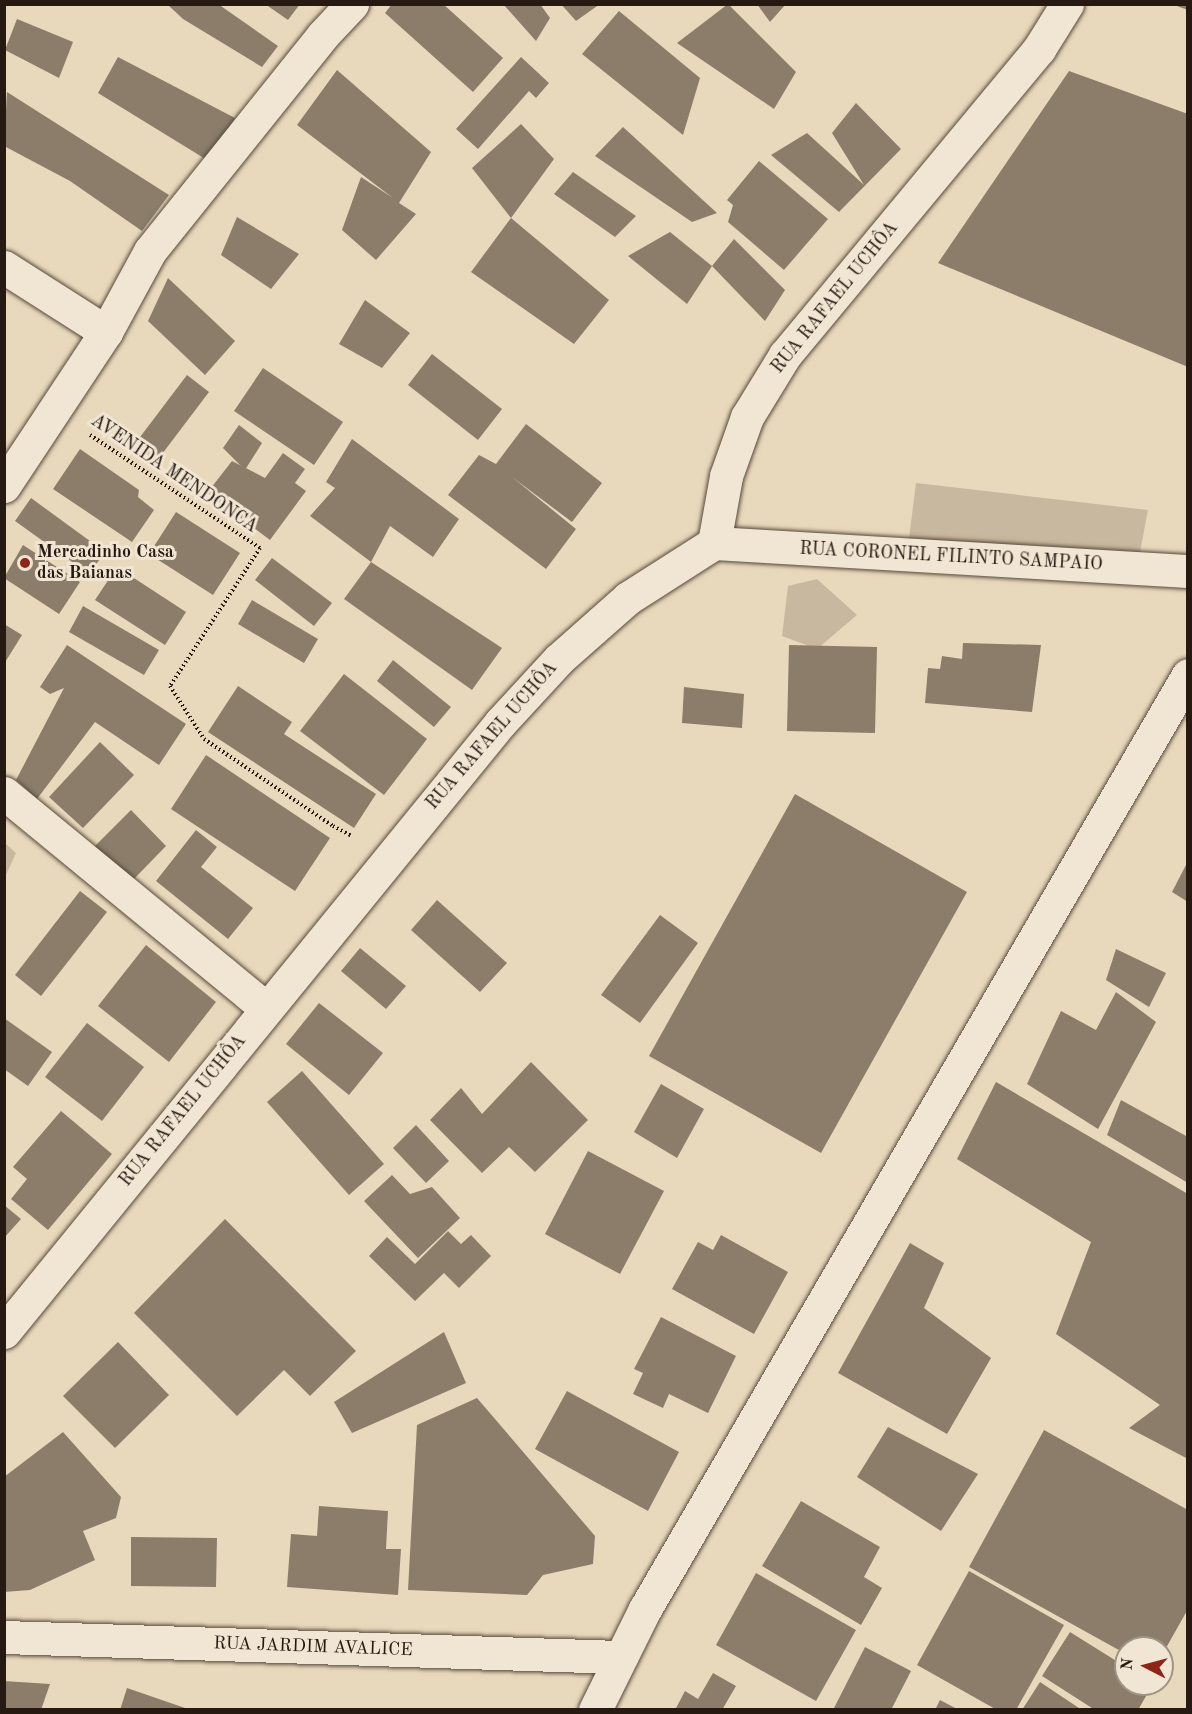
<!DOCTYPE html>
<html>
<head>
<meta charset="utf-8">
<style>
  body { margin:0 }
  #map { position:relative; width:1192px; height:1714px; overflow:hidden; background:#e9d9bc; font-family:"Old Standard TT",serif }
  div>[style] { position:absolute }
  .green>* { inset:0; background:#c8b89f }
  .building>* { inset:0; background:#8b7d6a }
  .path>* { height:4px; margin-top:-2px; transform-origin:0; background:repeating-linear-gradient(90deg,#261912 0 1.5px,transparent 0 4.5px) }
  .roads { filter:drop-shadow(0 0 2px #57493c) drop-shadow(0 0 2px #57493c) }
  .minor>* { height:33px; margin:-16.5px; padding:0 16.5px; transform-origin:16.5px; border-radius:16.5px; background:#f1e6d3 }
  .dots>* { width:16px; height:16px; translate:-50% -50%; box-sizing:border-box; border:3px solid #f1e6d3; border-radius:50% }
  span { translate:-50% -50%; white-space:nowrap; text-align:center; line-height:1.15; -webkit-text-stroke:6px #f1e6d3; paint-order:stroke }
  .street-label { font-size:18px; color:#261912 }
  .poi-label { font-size:18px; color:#261912; font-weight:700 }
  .left { translate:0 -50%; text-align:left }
  .frame { position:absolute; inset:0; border:6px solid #261912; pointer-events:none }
  .north { position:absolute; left:1114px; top:1636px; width:60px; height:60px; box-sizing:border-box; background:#f1e6d3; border:2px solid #a09486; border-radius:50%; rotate:276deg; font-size:16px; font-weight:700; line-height:24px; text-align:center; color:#261912 }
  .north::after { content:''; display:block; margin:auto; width:21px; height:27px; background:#8f2418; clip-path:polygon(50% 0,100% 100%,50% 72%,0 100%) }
</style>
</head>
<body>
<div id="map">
  <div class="green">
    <div style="clip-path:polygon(916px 483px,1148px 510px,1139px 557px,905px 570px)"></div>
    <div style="clip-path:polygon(817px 579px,857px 615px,817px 649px,782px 636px,788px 586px)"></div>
    <div style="clip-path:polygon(5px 843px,16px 853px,5px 877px)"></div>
  </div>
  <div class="building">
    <div style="clip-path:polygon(167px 4px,218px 4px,278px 46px,262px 67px,183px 19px)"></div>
    <div style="clip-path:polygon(265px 4px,300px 4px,288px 20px)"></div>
    <div style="clip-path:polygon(392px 4px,443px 4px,503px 58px,473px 92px,385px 13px)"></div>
    <div style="clip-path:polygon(503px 4px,540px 4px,550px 18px,536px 41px)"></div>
    <div style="clip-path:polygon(561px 4px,600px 4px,576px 21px)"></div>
    <div style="clip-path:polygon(728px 4px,796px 72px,774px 109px,677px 43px)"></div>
    <div style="clip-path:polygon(757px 4px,786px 4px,770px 22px)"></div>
    <div style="clip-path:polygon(1174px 4px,1188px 4px,1188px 10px,1174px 5px)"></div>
    <div style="clip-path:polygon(619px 11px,700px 78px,683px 135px,582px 54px)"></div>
    <div style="clip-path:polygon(17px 19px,73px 42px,59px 78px,5px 50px)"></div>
    <div style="clip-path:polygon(118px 57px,235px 118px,207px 160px,98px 93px)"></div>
    <div style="clip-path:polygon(521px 57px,549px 83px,536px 98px,529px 91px,478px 149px,456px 129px)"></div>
    <div style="clip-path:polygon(337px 70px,431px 152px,399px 203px,416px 214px,376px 260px,342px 230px,361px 177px,393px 198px,297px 125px)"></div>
    <div style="clip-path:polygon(1069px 71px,1188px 114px,1188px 367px,938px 263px)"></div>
    <div style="clip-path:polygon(7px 92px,169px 195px,142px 231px,70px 181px,4px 146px)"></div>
    <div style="clip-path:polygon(856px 103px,901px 149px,839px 212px,771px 155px,807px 133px,864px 185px,832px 133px)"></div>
    <div style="clip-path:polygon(521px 124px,554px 159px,511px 218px,472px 168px)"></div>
    <div style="clip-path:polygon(623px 127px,717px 213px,692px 222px,595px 156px)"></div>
    <div style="clip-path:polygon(759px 161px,828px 219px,784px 270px,728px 222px,733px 205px,727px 200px)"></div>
    <div style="clip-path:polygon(573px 172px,636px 216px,615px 237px,554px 194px)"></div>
    <div style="clip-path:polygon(237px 217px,299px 254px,271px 289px,221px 255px)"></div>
    <div style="clip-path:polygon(511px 218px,609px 300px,574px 344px,471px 272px)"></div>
    <div style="clip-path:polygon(670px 232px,712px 266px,687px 304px,628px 256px)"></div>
    <div style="clip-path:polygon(734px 239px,785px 290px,765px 321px,712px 266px)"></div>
    <div style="clip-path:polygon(168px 278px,235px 341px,205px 375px,148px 321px)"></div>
    <div style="clip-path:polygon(365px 300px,410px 333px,382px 368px,339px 344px)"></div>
    <div style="clip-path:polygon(432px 354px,502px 409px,478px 440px,408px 385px)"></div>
    <div style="clip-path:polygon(263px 368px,343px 422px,314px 465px,234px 411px)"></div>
    <div style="clip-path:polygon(187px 375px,209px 392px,156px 462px,134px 445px)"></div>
    <div style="clip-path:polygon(526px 424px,602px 483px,572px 522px,512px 477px,576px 529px,546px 569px,448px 495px,479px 455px,496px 464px)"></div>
    <div style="clip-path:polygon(239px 425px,262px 443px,245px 470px,223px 448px)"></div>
    <div style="clip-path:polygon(352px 439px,459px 519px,433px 557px,390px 526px,371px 562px,310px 516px,335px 488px,326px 482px)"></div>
    <div style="clip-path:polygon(80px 449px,139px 490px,138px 497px,154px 510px,132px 542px,53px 489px)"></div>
    <div style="clip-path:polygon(283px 453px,305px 469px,295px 483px,306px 491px,270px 540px,207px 493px,232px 461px,265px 478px)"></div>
    <div style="clip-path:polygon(31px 498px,105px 552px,89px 574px,15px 521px)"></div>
    <div style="clip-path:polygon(176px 512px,240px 553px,213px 595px,149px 554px)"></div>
    <div style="clip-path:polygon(23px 545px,80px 582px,59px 614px,4px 578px)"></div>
    <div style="clip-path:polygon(272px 558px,332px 603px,314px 626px,255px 580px)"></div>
    <div style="clip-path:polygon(371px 562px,502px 648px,472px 690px,344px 599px)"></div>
    <div style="clip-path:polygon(117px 567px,186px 612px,165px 645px,95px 600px)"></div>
    <div style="clip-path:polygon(252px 600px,318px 639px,304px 663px,238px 624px)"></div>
    <div style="clip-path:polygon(83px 606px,159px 650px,144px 675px,69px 632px)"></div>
    <div style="clip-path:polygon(4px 624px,22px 635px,4px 664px)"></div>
    <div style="clip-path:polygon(963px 643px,1041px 645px,1032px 712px,925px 703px,928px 668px,940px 669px,942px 656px,962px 659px)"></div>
    <div style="clip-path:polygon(67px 645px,186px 724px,159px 765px,95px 722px,37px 799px,16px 780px,64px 688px,50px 694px,40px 687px)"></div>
    <div style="clip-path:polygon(789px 645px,877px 647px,875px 733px,787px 731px)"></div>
    <div style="clip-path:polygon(393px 660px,451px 707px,434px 727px,377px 681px)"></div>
    <div style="clip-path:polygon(344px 674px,427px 739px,384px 795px,300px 731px)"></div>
    <div style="clip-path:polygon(238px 686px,292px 722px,284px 734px,376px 794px,354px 828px,208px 732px)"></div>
    <div style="clip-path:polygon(684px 687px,744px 694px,742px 728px,682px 723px)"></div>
    <div style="clip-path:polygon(100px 742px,134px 775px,83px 828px,49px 797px)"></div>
    <div style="clip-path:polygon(206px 755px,330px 838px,295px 891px,171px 809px)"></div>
    <div style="clip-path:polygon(795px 794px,967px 892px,821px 1153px,649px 1056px)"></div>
    <div style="clip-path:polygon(131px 810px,166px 846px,131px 882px,95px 846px)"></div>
    <div style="clip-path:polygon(196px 830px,217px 847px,201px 867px,253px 908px,228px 939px,156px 881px)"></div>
    <div style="clip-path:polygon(1188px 861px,1188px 902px,1172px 892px)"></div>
    <div style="clip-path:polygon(80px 891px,107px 912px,41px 996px,15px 975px)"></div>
    <div style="clip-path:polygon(437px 900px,507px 963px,480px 992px,411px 930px)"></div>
    <div style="clip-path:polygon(660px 915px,698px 943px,640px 1023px,601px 995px)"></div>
    <div style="clip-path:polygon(146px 945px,216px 1002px,169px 1062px,98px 1006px)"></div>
    <div style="clip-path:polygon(360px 948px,406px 986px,386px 1009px,341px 971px)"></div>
    <div style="clip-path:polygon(1116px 949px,1166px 973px,1149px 1007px,1106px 980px)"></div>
    <div style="clip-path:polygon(1116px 992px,1156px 1022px,1098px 1129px,1027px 1084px,1061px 1011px,1096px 1030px)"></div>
    <div style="clip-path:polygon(319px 1003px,383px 1053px,349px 1095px,286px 1044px)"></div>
    <div style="clip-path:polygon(4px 1018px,52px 1052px,28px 1086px,4px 1069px)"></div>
    <div style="clip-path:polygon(87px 1023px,144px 1067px,102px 1121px,45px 1077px)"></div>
    <div style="clip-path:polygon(531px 1062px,588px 1120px,535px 1172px,509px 1147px,482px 1173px,430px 1120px,461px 1088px,482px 1114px)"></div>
    <div style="clip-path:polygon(302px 1071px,384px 1164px,349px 1195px,267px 1102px)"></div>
    <div style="clip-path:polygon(996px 1082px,1188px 1194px,1188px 1459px,1129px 1428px,1160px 1405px,1056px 1334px,1091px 1242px,957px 1159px)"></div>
    <div style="clip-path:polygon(661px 1084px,704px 1109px,677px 1158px,634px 1132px)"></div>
    <div style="clip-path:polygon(1121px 1100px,1188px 1137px,1188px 1183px,1107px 1135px)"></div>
    <div style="clip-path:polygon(61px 1111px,112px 1154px,48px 1230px,11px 1199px,27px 1179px,13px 1167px)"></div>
    <div style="clip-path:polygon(416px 1125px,449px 1161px,426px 1183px,393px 1148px)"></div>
    <div style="clip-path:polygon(588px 1151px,664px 1191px,620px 1274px,545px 1234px)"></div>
    <div style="clip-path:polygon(392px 1175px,410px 1194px,432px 1187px,460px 1218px,418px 1258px,364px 1201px)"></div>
    <div style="clip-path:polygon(4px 1205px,21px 1219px,4px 1238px)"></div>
    <div style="clip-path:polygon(225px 1219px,356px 1351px,310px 1396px,284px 1370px,237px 1416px,134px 1313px)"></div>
    <div style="clip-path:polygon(448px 1231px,461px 1244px,471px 1235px,491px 1256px,459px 1288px,444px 1273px,415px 1301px,369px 1256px,387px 1237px,415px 1264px)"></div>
    <div style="clip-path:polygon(721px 1235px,788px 1272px,754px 1334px,672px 1289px,698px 1242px,713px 1250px)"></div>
    <div style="clip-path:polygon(910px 1243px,944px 1263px,924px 1308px,991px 1358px,947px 1434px,838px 1373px)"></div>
    <div style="clip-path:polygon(661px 1317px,736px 1356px,708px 1413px,669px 1394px,663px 1408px,633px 1394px,643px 1373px,634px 1369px)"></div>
    <div style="clip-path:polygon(444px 1332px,466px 1383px,352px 1433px,334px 1402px)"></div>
    <div style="clip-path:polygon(118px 1342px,169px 1395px,115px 1448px,63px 1396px)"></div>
    <div style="clip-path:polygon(567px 1391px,679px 1452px,648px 1511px,535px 1449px)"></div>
    <div style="clip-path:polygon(477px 1398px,595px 1536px,593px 1564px,543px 1575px,527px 1595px,408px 1590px,417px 1425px)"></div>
    <div style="clip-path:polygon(888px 1427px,978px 1474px,941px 1531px,857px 1477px)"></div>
    <div style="clip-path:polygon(1044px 1430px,1188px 1510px,1188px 1609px,1162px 1655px,1162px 1648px,1126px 1648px,1126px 1654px,969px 1567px)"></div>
    <div style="clip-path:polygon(63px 1432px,121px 1497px,116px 1518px,83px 1531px,95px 1560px,30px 1590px,4px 1592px,4px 1477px)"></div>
    <div style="clip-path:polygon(801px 1501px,880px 1547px,864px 1577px,882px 1588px,861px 1625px,762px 1566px)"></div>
    <div style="clip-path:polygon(319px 1506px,388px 1511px,386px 1549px,401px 1549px,398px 1595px,287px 1587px,291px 1534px,317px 1536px)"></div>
    <div style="clip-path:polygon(131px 1537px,217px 1538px,216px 1587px,131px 1586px)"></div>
    <div style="clip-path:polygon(969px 1571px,1064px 1625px,1016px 1710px,997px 1710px,917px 1665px)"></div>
    <div style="clip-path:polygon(756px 1573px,856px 1630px,816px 1701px,716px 1645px)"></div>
    <div style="clip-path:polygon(1070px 1632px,1126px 1667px,1126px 1684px,1153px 1684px,1138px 1710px,1095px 1710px,1042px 1676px)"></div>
    <div style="clip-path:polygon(865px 1647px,911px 1671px,891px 1710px,833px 1710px)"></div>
    <div style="clip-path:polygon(713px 1673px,736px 1686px,722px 1710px,675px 1710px,685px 1691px,698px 1699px)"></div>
    <div style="clip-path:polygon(4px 1681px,50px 1684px,41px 1710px,4px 1710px)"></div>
    <div style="clip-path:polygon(1040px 1682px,1082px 1710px,1022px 1710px)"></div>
    <div style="clip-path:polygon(127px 1688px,188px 1709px,188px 1710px,120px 1710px)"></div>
    <div style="clip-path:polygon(940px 1700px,959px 1710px,935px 1710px)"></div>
  </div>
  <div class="path">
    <div style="left:90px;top:435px;width:204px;rotate:33.6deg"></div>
    <div style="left:260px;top:548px;width:165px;rotate:123.1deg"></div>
    <div style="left:170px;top:686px;width:63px;rotate:57.3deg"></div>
    <div style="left:204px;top:739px;width:156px;rotate:34deg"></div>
    <div style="left:333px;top:826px;width:21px;rotate:28deg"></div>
  </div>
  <div class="roads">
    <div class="minor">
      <div style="left:4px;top:267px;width:121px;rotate:32.5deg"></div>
      <div style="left:4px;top:486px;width:185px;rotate:-56.5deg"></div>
      <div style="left:106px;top:332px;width:92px;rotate:-61.5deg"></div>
      <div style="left:150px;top:251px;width:275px;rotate:-51.3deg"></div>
      <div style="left:322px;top:36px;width:44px;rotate:-46.8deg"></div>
      <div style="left:714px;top:543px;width:475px;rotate:3.4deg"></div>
      <div style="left:4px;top:793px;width:339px;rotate:39.4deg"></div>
      <div style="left:4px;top:1332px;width:785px;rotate:-50.84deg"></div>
      <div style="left:500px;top:723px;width:87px;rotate:-47.3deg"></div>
      <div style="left:559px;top:659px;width:92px;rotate:-41.5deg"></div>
      <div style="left:628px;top:598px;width:102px;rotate:-32.6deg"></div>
      <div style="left:714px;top:543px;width:68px;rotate:-79.8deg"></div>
      <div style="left:726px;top:476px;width:63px;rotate:-70.4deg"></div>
      <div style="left:747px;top:417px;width:73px;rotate:-58.5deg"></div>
      <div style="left:785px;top:355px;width:398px;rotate:-50.3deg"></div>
      <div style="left:1039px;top:49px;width:53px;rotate:-58.1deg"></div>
      <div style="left:4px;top:1637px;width:617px;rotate:1.86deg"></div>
      <div style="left:595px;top:1710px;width:113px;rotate:-63.7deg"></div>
      <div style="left:645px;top:1609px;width:1080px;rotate:-59.83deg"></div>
    </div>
  </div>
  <div class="dots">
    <div style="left:25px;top:563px;background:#8f2418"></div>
  </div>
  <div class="street-label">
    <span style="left:835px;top:298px;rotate:-51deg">RUA RAFAEL UCHÔA</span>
    <span style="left:174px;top:474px;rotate:34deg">AVENIDA MENDONCA</span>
    <span style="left:951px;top:557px;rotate:3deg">RUA CORONEL FILINTO SAMPAIO</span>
    <span style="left:492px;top:736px;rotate:-49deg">RUA RAFAEL UCHÔA</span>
    <span style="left:183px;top:1111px;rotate:-51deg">RUA RAFAEL UCHÔA</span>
    <span style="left:313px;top:1647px;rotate:2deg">RUA JARDIM AVALICE</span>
  </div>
  <div class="poi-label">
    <span class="left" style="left:37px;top:563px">Mercadinho Casa<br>das Baianas</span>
  </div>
  <div class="frame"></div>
  <div class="north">N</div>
</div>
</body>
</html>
